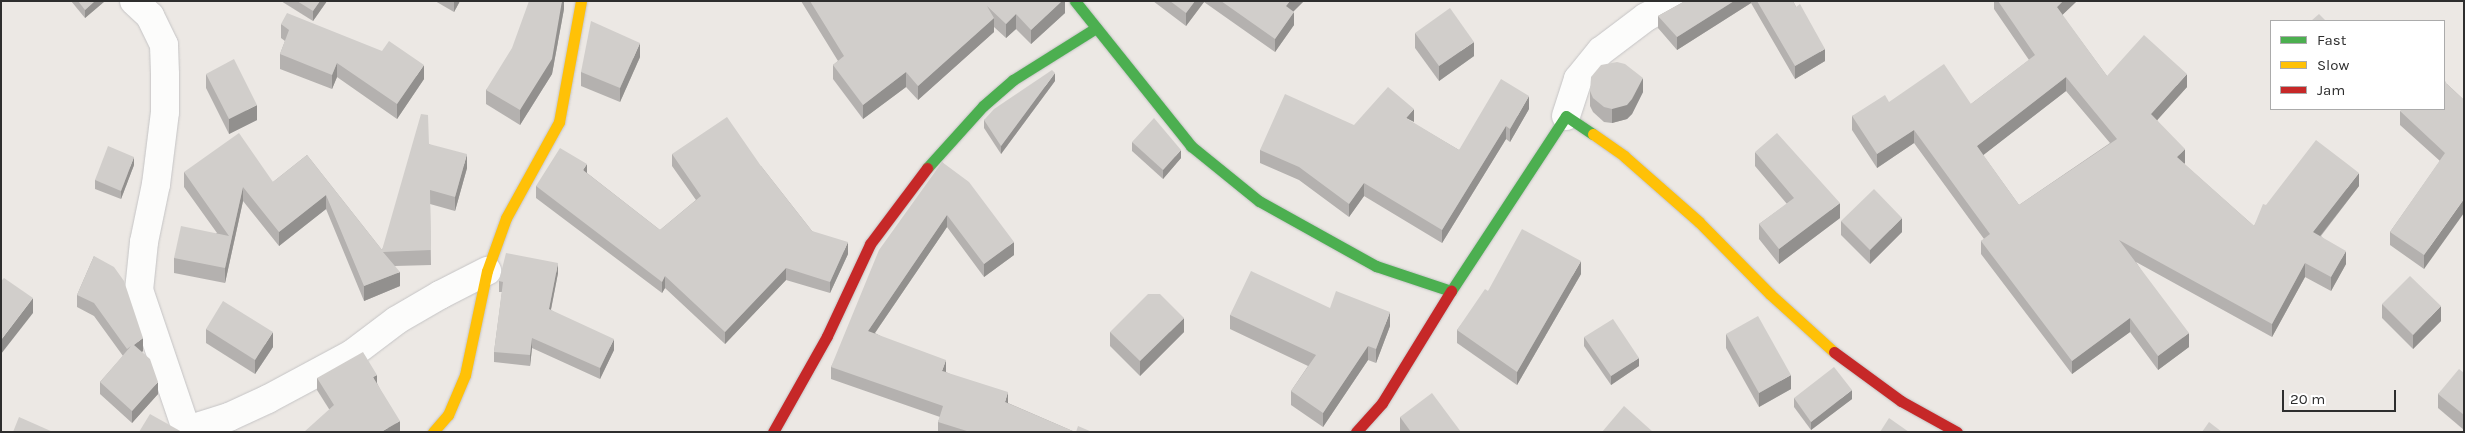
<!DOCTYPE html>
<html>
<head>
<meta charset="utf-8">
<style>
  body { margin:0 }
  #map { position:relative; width:2465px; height:433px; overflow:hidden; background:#ece8e4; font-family:Karla,sans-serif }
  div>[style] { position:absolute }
  .roads { filter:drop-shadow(0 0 1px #c5c4c5) drop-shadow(0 0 1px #c5c4c5) }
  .street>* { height:28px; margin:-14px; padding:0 14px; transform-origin:14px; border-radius:14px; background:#fcfcfb }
  .fast>* { height:11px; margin:-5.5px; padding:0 5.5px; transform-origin:5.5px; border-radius:5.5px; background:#4caf50 }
  .slow>* { height:11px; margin:-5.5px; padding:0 5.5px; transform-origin:5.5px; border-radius:5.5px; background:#ffc107 }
  .jam>* { height:11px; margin:-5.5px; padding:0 5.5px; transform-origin:5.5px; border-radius:5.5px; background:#c62828 }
  .wall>* { inset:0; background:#b4b1af }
  .shaded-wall>* { inset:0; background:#92908e }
  .building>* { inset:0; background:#d1cecb }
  span { translate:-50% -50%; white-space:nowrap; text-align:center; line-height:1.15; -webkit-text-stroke:5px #fff; paint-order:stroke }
  .frame { position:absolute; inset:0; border:2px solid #2e2e2e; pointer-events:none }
  .legend { position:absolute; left:2270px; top:20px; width:175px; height:90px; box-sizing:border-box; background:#fff; border:1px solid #ababab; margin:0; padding:6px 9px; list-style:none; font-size:15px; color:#2e2e2e }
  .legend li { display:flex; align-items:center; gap:10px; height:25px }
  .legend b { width:25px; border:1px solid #ababab }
  .scale { position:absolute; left:2282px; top:390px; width:114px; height:22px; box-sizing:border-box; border:2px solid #2e2e2e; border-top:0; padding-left:6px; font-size:15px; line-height:18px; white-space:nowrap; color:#2e2e2e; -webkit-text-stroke:4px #fff; paint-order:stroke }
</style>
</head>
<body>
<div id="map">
  <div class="roads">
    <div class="street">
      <div style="left:134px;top:1px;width:22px;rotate:43deg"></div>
      <div style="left:150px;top:16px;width:32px;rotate:64deg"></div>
      <div style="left:164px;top:45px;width:30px;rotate:88deg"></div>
      <div style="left:165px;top:75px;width:37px;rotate:90deg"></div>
      <div style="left:165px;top:112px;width:73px;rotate:97.1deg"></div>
      <div style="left:156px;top:184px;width:59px;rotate:101.7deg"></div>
      <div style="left:144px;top:242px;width:48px;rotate:95.9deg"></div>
      <div style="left:139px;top:290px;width:150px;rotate:71.3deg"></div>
      <div style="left:1566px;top:116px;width:39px;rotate:-72deg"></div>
      <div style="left:1578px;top:79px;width:36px;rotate:-51deg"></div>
      <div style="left:1601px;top:51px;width:56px;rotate:-37.1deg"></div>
      <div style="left:1646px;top:17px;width:35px;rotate:-27deg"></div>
      <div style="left:187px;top:430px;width:44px;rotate:-17.2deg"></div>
      <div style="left:229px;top:417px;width:43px;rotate:-24.8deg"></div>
      <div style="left:268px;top:399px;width:95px;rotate:-28.2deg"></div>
      <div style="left:352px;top:354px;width:56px;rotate:-37.1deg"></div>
      <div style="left:397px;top:320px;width:50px;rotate:-30.2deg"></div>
      <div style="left:440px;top:295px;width:53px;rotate:-27.1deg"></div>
    </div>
    <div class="fast">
      <div style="left:1075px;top:1px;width:186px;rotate:51.3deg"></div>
      <div style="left:1191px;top:146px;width:87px;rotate:39deg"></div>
      <div style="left:1259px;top:201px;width:134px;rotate:29.1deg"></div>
      <div style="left:1376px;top:266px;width:79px;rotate:18.4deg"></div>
      <div style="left:927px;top:168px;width:84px;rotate:-47.9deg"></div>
      <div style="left:983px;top:106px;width:40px;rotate:-41deg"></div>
      <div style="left:1013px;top:80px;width:98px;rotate:-32.1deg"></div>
      <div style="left:1451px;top:291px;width:209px;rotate:-56.7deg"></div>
      <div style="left:1566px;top:116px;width:32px;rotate:34deg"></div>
    </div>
    <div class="slow">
      <div style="left:1593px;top:134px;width:38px;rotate:35deg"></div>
      <div style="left:1624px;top:156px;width:100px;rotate:41.3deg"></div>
      <div style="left:1699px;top:222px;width:101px;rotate:45.4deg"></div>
      <div style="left:1770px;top:294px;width:86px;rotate:42.2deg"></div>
      <div style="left:433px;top:432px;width:23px;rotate:-49deg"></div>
      <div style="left:448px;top:415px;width:43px;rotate:-67deg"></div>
      <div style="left:465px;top:375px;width:106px;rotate:-78.1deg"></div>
      <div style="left:487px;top:271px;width:56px;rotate:-70.3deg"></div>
      <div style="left:506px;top:218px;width:110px;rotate:-61.1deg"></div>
      <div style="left:559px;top:122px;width:123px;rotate:-79.7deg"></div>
    </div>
    <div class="jam">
      <div style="left:1834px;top:352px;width:83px;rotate:36.2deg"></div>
      <div style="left:1901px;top:401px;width:64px;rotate:29deg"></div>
      <div style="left:773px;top:432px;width:110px;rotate:-60.6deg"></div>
      <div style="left:827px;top:336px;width:102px;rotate:-64.9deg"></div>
      <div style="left:870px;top:244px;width:95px;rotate:-53.1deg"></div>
      <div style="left:1356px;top:432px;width:39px;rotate:-48deg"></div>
      <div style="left:1382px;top:403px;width:132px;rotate:-58.4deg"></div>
    </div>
  </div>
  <div class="wall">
    <div style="clip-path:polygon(71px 1px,105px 1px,85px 18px)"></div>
    <div style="clip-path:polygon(281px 1px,327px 1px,313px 21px)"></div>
    <div style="clip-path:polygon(435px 1px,460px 1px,454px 12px)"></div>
    <div style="clip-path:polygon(564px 1px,564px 9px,552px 74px,520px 125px,486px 104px,486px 90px)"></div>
    <div style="clip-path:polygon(801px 1px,1065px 1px,1065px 13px,1031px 44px,1016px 29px,1006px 38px,994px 27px,994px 32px,918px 100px,906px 87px,863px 119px,833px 79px,833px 65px,838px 61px)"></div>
    <div style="clip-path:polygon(1153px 1px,1304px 1px,1293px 11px,1294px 25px,1275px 52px,1204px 2px,1186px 26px)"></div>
    <div style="clip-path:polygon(1685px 1px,1793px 1px,1825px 61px,1795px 79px,1751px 3px,1677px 50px,1658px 28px,1658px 16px)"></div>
    <div style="clip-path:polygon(evenodd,1994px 1px,2077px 1px,2062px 15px,2107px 76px,2187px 87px,2157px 120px,2185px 163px,2184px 164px,2254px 226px,2266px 205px,2359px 186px,2321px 236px,2346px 264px,2331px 291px,2305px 277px,2272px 337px,2136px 262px,2189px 347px,2158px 370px,2130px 332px,2072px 374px,1981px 254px,1981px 241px,1984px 239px,1914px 143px,1877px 168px,1852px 130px,1852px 116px,1889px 102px,1971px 104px,2029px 60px,1994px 9px,1994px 1px,2066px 91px,2110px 143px,2019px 205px,1983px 155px,2066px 91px)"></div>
    <div style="clip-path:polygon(281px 24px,424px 79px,397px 119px,337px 77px,332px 89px,280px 69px,280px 54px,285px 41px,281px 38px)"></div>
    <div style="clip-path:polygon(1415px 33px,1474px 56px,1439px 81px,1415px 48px)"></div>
    <div style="clip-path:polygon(640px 57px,620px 102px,581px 86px,581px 72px)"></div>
    <div style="clip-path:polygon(206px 74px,257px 120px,229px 134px,206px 88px)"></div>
    <div style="clip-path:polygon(1055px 81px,1001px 154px,984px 128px,984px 120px)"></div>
    <div style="clip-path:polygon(2447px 84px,2464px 100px,2424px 269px,2390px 245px,2390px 232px,2440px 161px,2400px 125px,2400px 111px)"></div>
    <div style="clip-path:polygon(1590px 91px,1643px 92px,1632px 114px,1627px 119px,1612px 123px,1604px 122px,1593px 112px,1590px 106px)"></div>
    <div style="clip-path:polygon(1529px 109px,1510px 142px,1506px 139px,1442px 243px,1364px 196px,1349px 217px,1299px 180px,1260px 163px,1260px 150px,1354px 125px,1413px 123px,1459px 150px)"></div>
    <div style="clip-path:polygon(1132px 142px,1181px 158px,1163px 179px,1132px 151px)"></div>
    <div style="clip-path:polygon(429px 144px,467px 168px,455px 211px,430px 204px,431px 265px,395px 266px,400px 286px,364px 301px,326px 209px,279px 246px,243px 201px,225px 283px,174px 273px,174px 258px,217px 233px,184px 187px,184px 172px,273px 182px,307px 155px,382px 250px)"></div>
    <div style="clip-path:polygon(1755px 152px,1840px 218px,1779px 264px,1759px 239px,1759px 224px,1787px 204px,1755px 166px)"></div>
    <div style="clip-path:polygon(672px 154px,761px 166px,812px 231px,848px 254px,830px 293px,786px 280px,725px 344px,665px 288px,662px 293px,536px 198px,536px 186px,587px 173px,660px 230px,696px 200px,672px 166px)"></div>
    <div style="clip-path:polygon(942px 162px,1014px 255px,984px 277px,947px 227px,875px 333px,946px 372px,1008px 403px,1075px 432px,938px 432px,938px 422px,940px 417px,831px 379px,831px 367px)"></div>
    <div style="clip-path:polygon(134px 165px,121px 199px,95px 189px,95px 180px)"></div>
    <div style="clip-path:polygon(1841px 221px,1902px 232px,1870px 264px,1841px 235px)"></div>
    <div style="clip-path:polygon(94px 256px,143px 351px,142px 352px,158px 394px,132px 423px,100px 394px,100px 382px,123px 356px,94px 316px,77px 307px,77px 295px)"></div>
    <div style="clip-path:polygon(558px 273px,551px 310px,614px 350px,600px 379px,532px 348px,530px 366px,494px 362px,494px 352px,502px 292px,499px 292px,499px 281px)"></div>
    <div style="clip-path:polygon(1581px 274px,1517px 385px,1457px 343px,1457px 330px,1488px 291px)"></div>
    <div style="clip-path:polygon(2382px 304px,2441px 321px,2413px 349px,2382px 318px)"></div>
    <div style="clip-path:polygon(1330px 308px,1390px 326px,1376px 363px,1368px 360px,1323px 427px,1291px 405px,1291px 391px,1308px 366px,1230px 329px,1230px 315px)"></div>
    <div style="clip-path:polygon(206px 329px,273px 347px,255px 374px,206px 343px)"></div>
    <div style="clip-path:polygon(1110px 332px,1184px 332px,1140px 376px,1110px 346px)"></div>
    <div style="clip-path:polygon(1726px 334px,1791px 389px,1759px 407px,1726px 348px)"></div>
    <div style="clip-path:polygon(1584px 337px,1639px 366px,1611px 385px,1584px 346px)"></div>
    <div style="clip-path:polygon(2464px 373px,2464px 430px,2438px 408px,2438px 394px)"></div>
    <div style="clip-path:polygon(317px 378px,377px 383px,400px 432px,329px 409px,317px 390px)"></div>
    <div style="clip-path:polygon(1794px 398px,1852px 399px,1811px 430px,1794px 407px)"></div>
    <div style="clip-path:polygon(1400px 417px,1461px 432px,1400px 432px)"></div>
  </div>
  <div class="shaded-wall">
    <div style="clip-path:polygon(95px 1px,105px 1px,85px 18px,85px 10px)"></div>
    <div style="clip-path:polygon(320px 1px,327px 1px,313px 21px,313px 11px)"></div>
    <div style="clip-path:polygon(454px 1px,460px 1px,454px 12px)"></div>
    <div style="clip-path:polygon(562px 1px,564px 1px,564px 9px,552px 74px,520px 125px,520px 110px)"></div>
    <div style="clip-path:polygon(1062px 1px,1065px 1px,1065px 13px,1031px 44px,1031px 30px)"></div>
    <div style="clip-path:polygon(1195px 1px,1204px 1px,1204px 2px,1186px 26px,1186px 13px)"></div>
    <div style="clip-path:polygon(1290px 1px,1304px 1px,1286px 19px,1286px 6px)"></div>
    <div style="clip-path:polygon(1734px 1px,1751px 1px,1751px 3px,1677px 50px,1677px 37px)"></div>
    <div style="clip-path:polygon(2063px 1px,2077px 1px,2057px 20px,2057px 7px)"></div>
    <div style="clip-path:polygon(1294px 12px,1294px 25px,1275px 52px,1275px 39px)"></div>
    <div style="clip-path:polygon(1016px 14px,1016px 29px,1006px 38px,1006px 24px)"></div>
    <div style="clip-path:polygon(994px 18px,994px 32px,918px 100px,918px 86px)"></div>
    <div style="clip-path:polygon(1474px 42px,1474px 56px,1439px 81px,1439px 66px)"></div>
    <div style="clip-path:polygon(640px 43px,640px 57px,620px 102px,620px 88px)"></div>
    <div style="clip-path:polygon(1825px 49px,1825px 61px,1795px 79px,1795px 66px)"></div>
    <div style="clip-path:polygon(337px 63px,337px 77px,332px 89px,332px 75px)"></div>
    <div style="clip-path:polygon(424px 65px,424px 79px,397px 119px,397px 104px)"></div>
    <div style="clip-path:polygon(906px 72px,906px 87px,863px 119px,863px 105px)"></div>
    <div style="clip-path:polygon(1055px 73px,1055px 81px,1001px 154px,1001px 146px)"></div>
    <div style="clip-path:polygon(2187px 74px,2187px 87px,2151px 127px,2151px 114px)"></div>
    <div style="clip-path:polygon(2066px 77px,2066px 91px,1977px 160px,1977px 146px)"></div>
    <div style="clip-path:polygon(1643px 78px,1643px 92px,1632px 114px,1627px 119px,1612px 123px,1612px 109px)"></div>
    <div style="clip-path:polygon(1529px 96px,1529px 109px,1510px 142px,1510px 129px)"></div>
    <div style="clip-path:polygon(257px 105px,257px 120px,229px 134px,229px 119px)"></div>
    <div style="clip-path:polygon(1414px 109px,1414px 122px,1406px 118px)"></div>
    <div style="clip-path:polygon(1506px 126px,1506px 139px,1442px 243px,1442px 230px)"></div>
    <div style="clip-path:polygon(1914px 130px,1914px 143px,1877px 168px,1877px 154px)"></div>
    <div style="clip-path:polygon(2185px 149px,2185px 163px,2177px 170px,2177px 157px)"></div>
    <div style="clip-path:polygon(1181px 150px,1181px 158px,1163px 179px,1163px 170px)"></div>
    <div style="clip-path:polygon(467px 154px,467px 168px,455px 211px,455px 197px)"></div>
    <div style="clip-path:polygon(134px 157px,134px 165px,121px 199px,121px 191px)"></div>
    <div style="clip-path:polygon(587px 164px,587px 176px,583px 170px)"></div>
    <div style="clip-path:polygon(2359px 173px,2359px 186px,2313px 245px,2313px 232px)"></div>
    <div style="clip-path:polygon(1364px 183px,1364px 196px,1349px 217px,1349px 204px)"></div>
    <div style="clip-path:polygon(243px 187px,243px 201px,225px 283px,225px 268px)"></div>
    <div style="clip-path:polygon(326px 195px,326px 209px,279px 246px,279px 232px)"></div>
    <div style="clip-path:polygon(2464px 199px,2464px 213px,2424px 269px,2424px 255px)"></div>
    <div style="clip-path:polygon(1840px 203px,1840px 218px,1779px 264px,1779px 249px)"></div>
    <div style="clip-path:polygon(947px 215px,947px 227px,868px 343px,868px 331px)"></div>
    <div style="clip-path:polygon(1902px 218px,1902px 232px,1870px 264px,1870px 250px)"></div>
    <div style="clip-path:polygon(848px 242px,848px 254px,830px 293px,830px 282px)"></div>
    <div style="clip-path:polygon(1014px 242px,1014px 255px,984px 277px,984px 264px)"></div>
    <div style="clip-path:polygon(2346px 251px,2346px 264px,2331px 291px,2331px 277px)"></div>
    <div style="clip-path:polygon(1581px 261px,1581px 274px,1517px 385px,1517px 372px)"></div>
    <div style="clip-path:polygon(558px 263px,558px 273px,549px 319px,549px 309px)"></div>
    <div style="clip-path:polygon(2305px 263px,2305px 277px,2272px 337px,2272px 324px)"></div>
    <div style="clip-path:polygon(786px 268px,786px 280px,725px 344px,725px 332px)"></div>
    <div style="clip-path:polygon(400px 272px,400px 286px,364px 301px,364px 286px)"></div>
    <div style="clip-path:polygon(665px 276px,665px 288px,662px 293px,662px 282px)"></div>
    <div style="clip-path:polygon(33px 298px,33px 313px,1px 354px,1px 340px)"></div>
    <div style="clip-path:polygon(2441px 306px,2441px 321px,2413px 349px,2413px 335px)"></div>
    <div style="clip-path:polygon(1390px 312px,1390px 326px,1376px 363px,1376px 349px)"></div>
    <div style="clip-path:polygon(1184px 318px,1184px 332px,1140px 376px,1140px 361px)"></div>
    <div style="clip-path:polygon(2130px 318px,2130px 332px,2072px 374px,2072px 361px)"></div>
    <div style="clip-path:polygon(273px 332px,273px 347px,255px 374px,255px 360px)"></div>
    <div style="clip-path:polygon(2189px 333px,2189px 347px,2158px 370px,2158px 356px)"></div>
    <div style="clip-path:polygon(143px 338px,143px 351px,134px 357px,134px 345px)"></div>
    <div style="clip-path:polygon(532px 338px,532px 348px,530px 366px,530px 355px)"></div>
    <div style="clip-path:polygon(614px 339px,614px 350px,600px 379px,600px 368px)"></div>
    <div style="clip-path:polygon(1368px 346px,1368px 360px,1323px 427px,1323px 413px)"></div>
    <div style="clip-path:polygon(1639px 358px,1639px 366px,1611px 385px,1611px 376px)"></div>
    <div style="clip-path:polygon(946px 360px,946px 372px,942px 371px)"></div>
    <div style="clip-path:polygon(377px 375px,377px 388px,373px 377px)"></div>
    <div style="clip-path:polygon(1791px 375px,1791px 389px,1759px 407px,1759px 393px)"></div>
    <div style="clip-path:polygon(158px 382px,158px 394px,132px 423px,132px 411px)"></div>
    <div style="clip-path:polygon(1852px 390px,1852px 399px,1811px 430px,1811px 422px)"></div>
    <div style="clip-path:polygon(1008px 392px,1008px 404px,1005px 402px)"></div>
    <div style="clip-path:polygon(400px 421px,400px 432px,381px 432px)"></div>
  </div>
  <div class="building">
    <div style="clip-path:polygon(78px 1px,95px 1px,85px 10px)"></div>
    <div style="clip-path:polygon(297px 1px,320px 1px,313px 11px)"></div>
    <div style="clip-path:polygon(529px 1px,562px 1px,552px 59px,520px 110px,486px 90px,512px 48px)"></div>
    <div style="clip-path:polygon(810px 1px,1062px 1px,1031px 30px,1016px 14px,1006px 24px,987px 6px,994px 18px,918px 86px,906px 72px,863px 105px,833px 65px,844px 56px)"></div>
    <div style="clip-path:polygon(1170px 1px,1195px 1px,1186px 13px)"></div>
    <div style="clip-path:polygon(1221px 1px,1290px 1px,1286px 6px,1294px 12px,1275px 39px)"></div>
    <div style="clip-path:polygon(1685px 1px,1734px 1px,1677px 37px,1658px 16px)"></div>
    <div style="clip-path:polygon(1757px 1px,1793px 1px,1796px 7px,1800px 4px,1825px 49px,1795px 66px)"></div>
    <div style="clip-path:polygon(evenodd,1998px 1px,2063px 1px,2057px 7px,2107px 76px,2144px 35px,2187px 74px,2151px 114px,2185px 149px,2177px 157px,2254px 226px,2263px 204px,2266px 205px,2316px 140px,2359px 173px,2313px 232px,2346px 251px,2331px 277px,2305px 263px,2272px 324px,2119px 240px,2189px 333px,2158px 356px,2130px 318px,2072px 361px,1981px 241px,1990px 234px,1914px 130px,1877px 154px,1852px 116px,1885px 95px,1889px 102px,1944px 64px,1971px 104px,2035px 55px,1998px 1px,2066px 77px,2117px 139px,2019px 205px,1977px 146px,2066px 77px)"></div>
    <div style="clip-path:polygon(1450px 8px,1474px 42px,1439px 66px,1415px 33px)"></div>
    <div style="clip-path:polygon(287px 13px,382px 51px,389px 41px,424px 65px,397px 104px,337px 63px,332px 75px,280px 54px,289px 30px,281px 24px)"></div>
    <div style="clip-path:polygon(2319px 14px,2326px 21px,2311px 21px)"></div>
    <div style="clip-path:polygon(591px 21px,640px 43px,620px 88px,581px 72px)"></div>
    <div style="clip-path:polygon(234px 59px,257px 105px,229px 119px,206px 74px)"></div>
    <div style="clip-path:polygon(1617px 62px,1625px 64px,1643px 78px,1632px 99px,1627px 105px,1612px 109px,1604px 107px,1593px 98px,1590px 91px,1591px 77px,1601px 65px)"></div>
    <div style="clip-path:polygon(1052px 70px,1055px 73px,1001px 146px,984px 120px,994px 109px)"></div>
    <div style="clip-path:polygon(1501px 79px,1529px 96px,1510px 129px,1506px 126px,1442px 230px,1364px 183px,1349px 204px,1299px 167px,1260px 150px,1285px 94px,1354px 125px,1388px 87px,1414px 109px,1406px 118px,1459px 150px)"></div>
    <div style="clip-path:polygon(2444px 79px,2447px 84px,2464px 100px,2464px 199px,2424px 255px,2390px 232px,2445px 153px,2400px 111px,2403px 109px,2444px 109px)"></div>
    <div style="clip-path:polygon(421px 114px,428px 115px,429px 144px,467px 154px,455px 197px,430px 190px,431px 250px,383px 252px,400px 272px,364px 286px,326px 195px,279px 232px,243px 187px,225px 268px,174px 258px,181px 226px,229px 236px,184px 172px,239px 133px,273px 182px,307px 155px,382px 250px)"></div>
    <div style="clip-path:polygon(727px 117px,761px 166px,812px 231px,848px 242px,830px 282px,786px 268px,725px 332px,665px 276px,662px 282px,536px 186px,560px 148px,587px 164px,583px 170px,660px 230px,701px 196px,672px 154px)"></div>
    <div style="clip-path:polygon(1154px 118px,1181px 150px,1163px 170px,1132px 142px)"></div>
    <div style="clip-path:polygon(1777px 133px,1840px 203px,1779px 249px,1759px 224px,1794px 198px,1755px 152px)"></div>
    <div style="clip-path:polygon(108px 146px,134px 157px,121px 191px,95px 180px)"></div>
    <div style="clip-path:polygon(942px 162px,969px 182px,1014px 242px,984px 264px,947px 215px,868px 331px,946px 360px,942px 371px,1008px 392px,1005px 402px,1075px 432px,970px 432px,938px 422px,943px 406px,831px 367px,879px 250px)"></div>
    <div style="clip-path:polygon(1874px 189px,1902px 218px,1870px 250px,1841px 221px)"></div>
    <div style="clip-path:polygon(1522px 229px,1581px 261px,1517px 372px,1457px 330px,1485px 289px,1488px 291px)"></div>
    <div style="clip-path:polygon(506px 253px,558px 263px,549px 309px,614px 339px,600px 368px,532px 338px,530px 355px,494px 352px,503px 282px,499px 281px)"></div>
    <div style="clip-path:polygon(94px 256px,114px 267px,124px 281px,143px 338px,134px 345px,150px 359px,158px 382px,132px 411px,100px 382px,131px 346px,127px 349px,94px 303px,77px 295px)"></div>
    <div style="clip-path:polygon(1251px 271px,1330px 308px,1336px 291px,1390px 312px,1376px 349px,1368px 346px,1323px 413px,1291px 391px,1316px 355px,1230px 315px)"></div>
    <div style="clip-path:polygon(2410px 276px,2441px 306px,2413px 335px,2382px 304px)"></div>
    <div style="clip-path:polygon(4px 278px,33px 298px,1px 340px,1px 281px)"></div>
    <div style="clip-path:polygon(1148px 294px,1160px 294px,1184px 318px,1140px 361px,1110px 332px)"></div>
    <div style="clip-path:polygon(223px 301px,273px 332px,255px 360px,206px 329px)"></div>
    <div style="clip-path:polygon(1758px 316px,1791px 375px,1759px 393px,1726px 334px)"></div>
    <div style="clip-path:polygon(1613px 319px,1639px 358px,1611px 376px,1584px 337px)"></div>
    <div style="clip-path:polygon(363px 352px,377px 375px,373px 377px,400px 421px,381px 432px,304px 432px,334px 405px,317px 378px)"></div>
    <div style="clip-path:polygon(1834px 367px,1852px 390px,1811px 422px,1794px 398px)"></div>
    <div style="clip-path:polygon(2459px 369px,2464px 373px,2464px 415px,2438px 394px)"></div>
    <div style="clip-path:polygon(1432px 393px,1461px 432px,1411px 432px,1400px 417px)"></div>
    <div style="clip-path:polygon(1624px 406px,1653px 432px,1602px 432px)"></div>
    <div style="clip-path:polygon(150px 414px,182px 432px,139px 432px)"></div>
    <div style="clip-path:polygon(19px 417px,53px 432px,13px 432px)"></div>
    <div style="clip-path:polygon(1889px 418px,1909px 432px,1880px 432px)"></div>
    <div style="clip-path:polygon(2209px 422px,2222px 432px,2202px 432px)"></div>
    <div style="clip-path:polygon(1078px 426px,1092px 432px,1076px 432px)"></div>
  </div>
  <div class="frame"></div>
  <ul class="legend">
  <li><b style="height:6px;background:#4caf50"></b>Fast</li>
  <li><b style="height:6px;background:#ffc107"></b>Slow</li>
  <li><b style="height:6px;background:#c62828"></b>Jam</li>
  </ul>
  <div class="scale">20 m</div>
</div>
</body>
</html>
